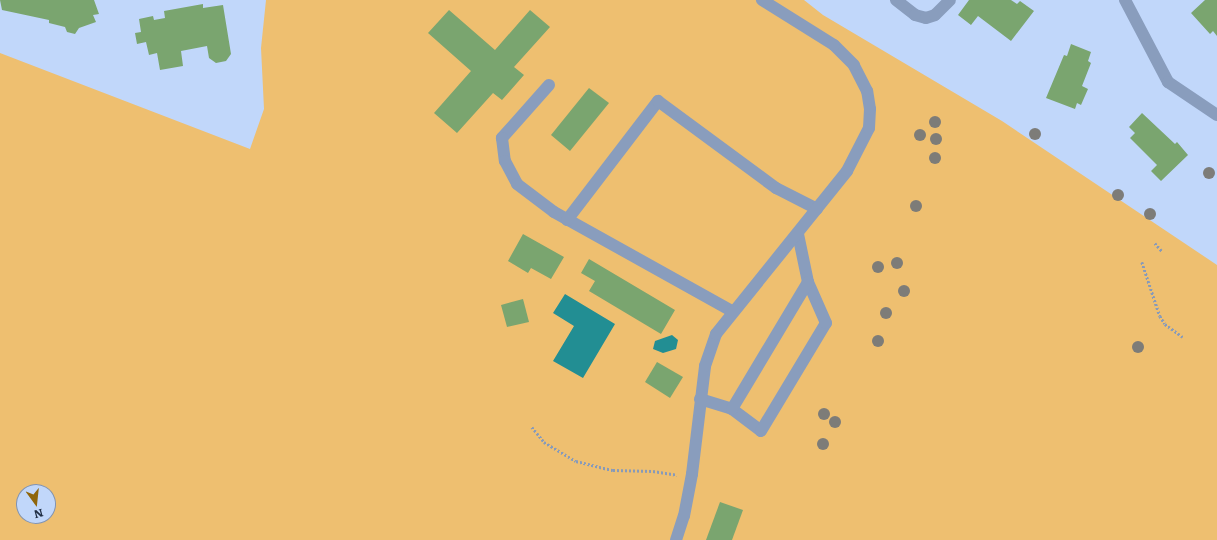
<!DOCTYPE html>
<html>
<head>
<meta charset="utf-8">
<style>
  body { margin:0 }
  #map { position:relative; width:1217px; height:540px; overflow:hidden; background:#c1d7fa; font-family:Literata,serif }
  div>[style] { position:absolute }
  .green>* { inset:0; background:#eebf70 }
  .water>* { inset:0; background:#228e93 }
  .building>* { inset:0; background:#7aa56f }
  .path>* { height:2.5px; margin-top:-1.25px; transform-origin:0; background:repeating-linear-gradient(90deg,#879ab9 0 2px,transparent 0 4px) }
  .minor>* { height:12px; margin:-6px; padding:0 6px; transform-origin:6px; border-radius:6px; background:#899dbd }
  .trees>* { width:12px; height:12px; margin:-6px; border-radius:50%; background:#7d7c78 }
  span { translate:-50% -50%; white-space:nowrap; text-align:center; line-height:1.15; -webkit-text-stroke:4px #c1d7fa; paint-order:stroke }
  .north { position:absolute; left:16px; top:484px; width:40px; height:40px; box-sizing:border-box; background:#c1d7fa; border:1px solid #8193b1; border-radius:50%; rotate:165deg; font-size:11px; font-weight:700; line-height:16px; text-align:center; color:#202e44 }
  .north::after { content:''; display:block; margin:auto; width:14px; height:18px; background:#8f660c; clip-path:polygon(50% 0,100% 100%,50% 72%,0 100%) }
</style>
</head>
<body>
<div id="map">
  <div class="green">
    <div style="clip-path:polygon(evenodd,266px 0,804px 0,823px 15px,1002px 121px,1217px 265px,1217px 540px,0 540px,0 53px,250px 149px,264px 109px,261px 48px,266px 0,24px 492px,48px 492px,48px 516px,24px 516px,24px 492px)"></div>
  </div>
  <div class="water">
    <div style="clip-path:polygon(565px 294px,615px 324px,583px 378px,553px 361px,574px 326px,553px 313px)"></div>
    <div style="clip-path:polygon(672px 335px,678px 340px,676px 349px,663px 353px,653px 349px,655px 341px)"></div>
  </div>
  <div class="building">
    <div style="clip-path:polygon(0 0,94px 0,99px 14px,93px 15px,96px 22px,79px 28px,75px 34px,67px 32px,65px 27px,49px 23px,49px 20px,2px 10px)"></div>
    <div style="clip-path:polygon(969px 0,1011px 0,1017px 4px,1020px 1px,1034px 11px,1011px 41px,978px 16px,971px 25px,958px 15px)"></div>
    <div style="clip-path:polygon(1205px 0,1217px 0,1217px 36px,1213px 31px,1210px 34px,1191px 13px)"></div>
    <div style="clip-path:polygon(203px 4px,203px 8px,223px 5px,231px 54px,226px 61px,216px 63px,209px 58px,207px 46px,181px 51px,183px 66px,160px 70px,157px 53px,149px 55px,146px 42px,137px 44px,135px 33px,141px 32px,139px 19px,153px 16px,154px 20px,165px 18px,164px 11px)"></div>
    <div style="clip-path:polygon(449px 10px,495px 50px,530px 10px,550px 27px,514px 67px,524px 75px,502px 100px,493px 93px,457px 133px,434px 113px,471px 71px,428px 33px)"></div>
    <div style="clip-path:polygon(1071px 44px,1091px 52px,1088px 61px,1091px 63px,1082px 86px,1088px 89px,1081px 105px,1077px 103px,1075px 109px,1046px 98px,1064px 55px,1067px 56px)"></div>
    <div style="clip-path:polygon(589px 88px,609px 103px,570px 151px,551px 135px)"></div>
    <div style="clip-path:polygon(1142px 113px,1175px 144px,1177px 142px,1188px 155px,1161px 181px,1151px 171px,1157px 165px,1130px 138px,1135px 133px,1129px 127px)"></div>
    <div style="clip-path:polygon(523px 234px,564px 257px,551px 279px,531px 268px,528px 273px,508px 261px)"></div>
    <div style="clip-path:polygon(589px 259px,675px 310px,661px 334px,589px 291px,595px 281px,581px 273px)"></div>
    <div style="clip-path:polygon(523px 299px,529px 322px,507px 327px,501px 305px)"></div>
    <div style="clip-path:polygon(657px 362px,683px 377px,670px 398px,645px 382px)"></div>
    <div style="clip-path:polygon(720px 502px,743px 510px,732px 540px,706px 540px)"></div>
  </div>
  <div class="path">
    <div style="left:1155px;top:243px;width:11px;rotate:49deg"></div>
    <div style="left:1142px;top:262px;width:57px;rotate:71.6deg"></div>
    <div style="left:1160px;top:316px;width:9px;rotate:58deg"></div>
    <div style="left:1165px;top:324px;width:22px;rotate:36deg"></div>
    <div style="left:532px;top:427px;width:19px;rotate:51deg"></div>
    <div style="left:544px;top:442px;width:37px;rotate:31deg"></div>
    <div style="left:576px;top:461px;width:38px;rotate:14deg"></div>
    <div style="left:613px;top:470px;width:40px;rotate:1.4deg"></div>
    <div style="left:653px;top:471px;width:24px;rotate:9deg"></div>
  </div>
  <div class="minor">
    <div style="left:896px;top:0;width:24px;rotate:38deg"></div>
    <div style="left:915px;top:15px;width:11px;rotate:15deg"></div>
    <div style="left:926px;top:18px;width:9px;rotate:-18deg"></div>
    <div style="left:935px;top:15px;width:21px;rotate:-45deg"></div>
    <div style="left:1125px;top:0;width:93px;rotate:62.3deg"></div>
    <div style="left:1168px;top:82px;width:59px;rotate:34deg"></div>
    <div style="left:549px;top:85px;width:71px;rotate:131.6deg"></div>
    <div style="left:502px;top:138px;width:23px;rotate:83deg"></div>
    <div style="left:505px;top:161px;width:26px;rotate:62deg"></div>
    <div style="left:517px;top:184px;width:46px;rotate:37.1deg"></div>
    <div style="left:554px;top:212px;width:204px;rotate:29.1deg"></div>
    <div style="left:567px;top:220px;width:150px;rotate:-52.6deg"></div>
    <div style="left:658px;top:101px;width:147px;rotate:36.4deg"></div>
    <div style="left:776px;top:188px;width:46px;rotate:27.1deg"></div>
    <div style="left:700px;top:399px;width:34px;rotate:17deg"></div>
    <div style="left:732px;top:409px;width:36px;rotate:37deg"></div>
    <div style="left:761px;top:431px;width:126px;rotate:-59deg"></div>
    <div style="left:826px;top:323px;width:45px;rotate:-113.7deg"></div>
    <div style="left:808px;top:282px;width:49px;rotate:-101.8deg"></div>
    <div style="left:732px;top:409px;width:148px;rotate:-59.1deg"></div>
    <div style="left:676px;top:540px;width:25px;rotate:-72deg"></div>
    <div style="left:684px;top:516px;width:43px;rotate:-79.2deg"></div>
    <div style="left:692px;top:474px;width:109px;rotate:-83.1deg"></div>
    <div style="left:705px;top:366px;width:34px;rotate:-71deg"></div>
    <div style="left:716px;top:334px;width:209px;rotate:-51.2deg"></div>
    <div style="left:847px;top:171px;width:48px;rotate:-62.9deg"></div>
    <div style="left:869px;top:128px;width:19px;rotate:-87deg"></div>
    <div style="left:870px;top:109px;width:18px;rotate:-99deg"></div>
    <div style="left:867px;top:91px;width:29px;rotate:-117deg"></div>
    <div style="left:854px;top:65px;width:28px;rotate:-135deg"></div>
    <div style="left:834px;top:45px;width:85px;rotate:-148deg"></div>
  </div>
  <div class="trees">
    <div style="left:935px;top:122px"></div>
    <div style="left:1035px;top:134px"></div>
    <div style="left:920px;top:135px"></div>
    <div style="left:936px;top:139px"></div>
    <div style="left:935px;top:158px"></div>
    <div style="left:1209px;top:173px"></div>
    <div style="left:1118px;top:195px"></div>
    <div style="left:916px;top:206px"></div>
    <div style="left:1150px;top:214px"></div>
    <div style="left:897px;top:263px"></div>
    <div style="left:878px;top:267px"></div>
    <div style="left:904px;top:291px"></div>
    <div style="left:886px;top:313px"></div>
    <div style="left:878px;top:341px"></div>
    <div style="left:1138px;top:347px"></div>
    <div style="left:824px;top:414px"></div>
    <div style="left:835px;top:422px"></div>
    <div style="left:823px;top:444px"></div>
  </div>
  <div class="north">N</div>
</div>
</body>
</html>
